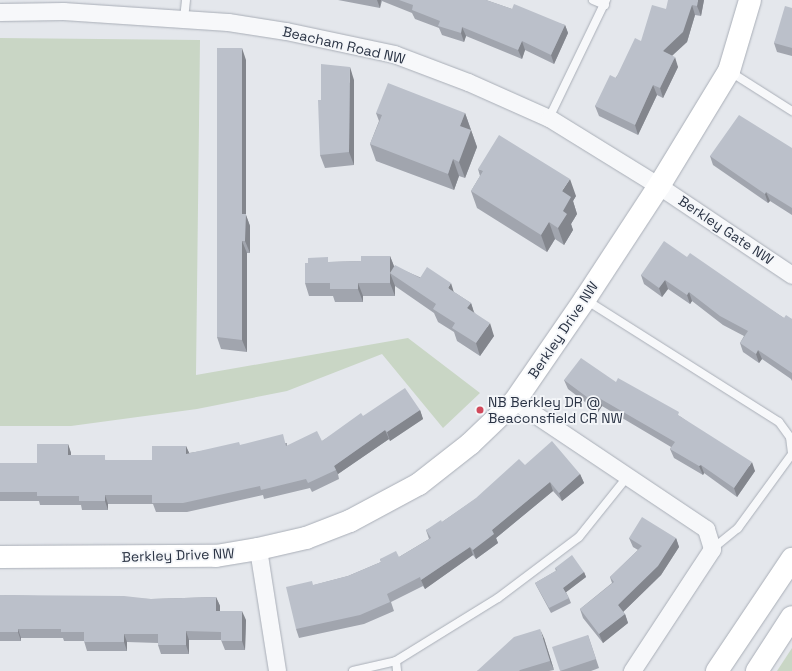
<!DOCTYPE html>
<html>
<head>
<meta charset="utf-8">
<style>
  body { margin:0 }
  #map { position:relative; width:792px; height:671px; overflow:hidden; background:#e4e7ec; font-family:"Space Grotesk",sans-serif }
  div>[style] { position:absolute }
  .green>* { inset:0; background:#c9d6c5 }
  .roads { filter:drop-shadow(0 0 1px #a9aeb7) drop-shadow(0 0 1px #a9aeb7) }
  .lane>* { height:8px; margin:-4px; padding:0 4px; transform-origin:4px; border-radius:4px; background:#f7f8fa }
  .street>* { height:17px; margin:-8.5px; padding:0 8.5px; transform-origin:8.5px; border-radius:8.5px; background:#f7f8fa }
  .secondary>* { height:22px; margin:-11px; padding:0 11px; transform-origin:11px; border-radius:11px; background:#fff }
  .wall>* { inset:0; background:#a1a5ae }
  .shaded-wall>* { inset:0; background:#83868d }
  .building>* { inset:0; background:#bbc0ca }
  .dots>* { width:11px; height:11px; translate:-50% -50%; box-sizing:border-box; border:2px solid #f4f6f9; border-radius:50% }
  span { translate:-50% -50%; white-space:nowrap; text-align:center; line-height:1.15; -webkit-text-stroke:3.5px #f4f6f9; paint-order:stroke }
  .street-label { font-size:14px; color:#2b3445 }
  .poi-label { font-size:14px; color:#2b3445 }
  .left { translate:0 -50%; text-align:left }
</style>
</head>
<body>
<div id="map">
  <div class="green">
    <div style="clip-path:polygon(0 38px,200px 40px,196px 375px,408px 338px,480px 393px,443px 428px,382px 354px,287px 391px,197px 409px,71px 426px,0 426px)"></div>
    <div style="clip-path:polygon(792px 648px,792px 671px,777px 671px)"></div>
  </div>
  <div class="roads">
    <div class="lane">
      <div style="left:593px;top:0;width:13px;rotate:23deg"></div>
      <div style="left:184px;top:19px;width:19px;rotate:-84deg"></div>
      <div style="left:729px;top:71px;width:75px;rotate:32.4deg"></div>
      <div style="left:549px;top:118px;width:131px;rotate:-64.2deg"></div>
      <div style="left:586px;top:300px;width:228px;rotate:32.3deg"></div>
      <div style="left:779px;top:422px;width:19px;rotate:54deg"></div>
      <div style="left:790px;top:437px;width:17px;rotate:83deg"></div>
      <div style="left:792px;top:454px;width:92px;rotate:126.1deg"></div>
      <div style="left:738px;top:528px;width:33px;rotate:141deg"></div>
      <div style="left:396px;top:661px;width:10px;rotate:84deg"></div>
      <div style="left:353px;top:671px;width:44px;rotate:-13.1deg"></div>
      <div style="left:396px;top:661px;width:120px;rotate:-31.7deg"></div>
      <div style="left:498px;top:598px;width:101px;rotate:-37deg"></div>
      <div style="left:579px;top:537px;width:77px;rotate:-51.3deg"></div>
    </div>
    <div class="street">
      <div style="left:0;top:12px;width:63px;rotate:-0.9deg"></div>
      <div style="left:63px;top:11px;width:165px;rotate:3.8deg"></div>
      <div style="left:228px;top:22px;width:59px;rotate:8.8deg"></div>
      <div style="left:286px;top:31px;width:110px;rotate:12deg"></div>
      <div style="left:394px;top:54px;width:79px;rotate:20.7deg"></div>
      <div style="left:468px;top:82px;width:89px;rotate:24deg"></div>
      <div style="left:549px;top:118px;width:129px;rotate:31.7deg"></div>
      <div style="left:659px;top:186px;width:160px;rotate:33.8deg"></div>
      <div style="left:515px;top:401px;width:230px;rotate:33.8deg"></div>
      <div style="left:706px;top:529px;width:21px;rotate:73deg"></div>
      <div style="left:712px;top:549px;width:146px;rotate:123.3deg"></div>
      <div style="left:258px;top:549px;width:123px;rotate:81.1deg"></div>
    </div>
    <div class="secondary">
      <div style="left:0;top:557px;width:216px;rotate:-0.3deg"></div>
      <div style="left:216px;top:556px;width:43px;rotate:-9.5deg"></div>
      <div style="left:258px;top:549px;width:49px;rotate:-12.9deg"></div>
      <div style="left:306px;top:538px;width:47px;rotate:-21.1deg"></div>
      <div style="left:350px;top:521px;width:78px;rotate:-28.2deg"></div>
      <div style="left:419px;top:484px;width:65px;rotate:-38.1deg"></div>
      <div style="left:470px;top:444px;width:62px;rotate:-43.7deg"></div>
      <div style="left:515px;top:401px;width:124px;rotate:-55.5deg"></div>
      <div style="left:585px;top:299px;width:135px;rotate:-56.8deg"></div>
      <div style="left:659px;top:186px;width:135px;rotate:-58.7deg"></div>
      <div style="left:729px;top:71px;width:74px;rotate:-73.5deg"></div>
      <div style="left:717px;top:671px;width:135px;rotate:-56.2deg"></div>
      <div style="left:757px;top:671px;width:64px;rotate:-57.1deg"></div>
    </div>
  </div>
  <div class="wall">
    <div style="clip-path:polygon(338px 0,486px 0,512px 9px,565px 25px,568px 33px,554px 64px,525px 50px,522px 59px,466px 36px,464px 42px,442px 35px,439px 28px,415px 19px,412px 13px,382px 1px,380px 8px)"></div>
    <div style="clip-path:polygon(704px 0,701px 16px,695px 15px,687px 42px,672px 56px,678px 67px,663px 98px,657px 95px,638px 135px,599px 116px,595px 106px,666px 9px)"></div>
    <div style="clip-path:polygon(792px 8px,792px 56px,777px 52px,774px 43px)"></div>
    <div style="clip-path:polygon(246px 60px,246px 215px,250px 226px,250px 253px,247px 253px,247px 352px,221px 349px,217px 337px)"></div>
    <div style="clip-path:polygon(354px 80px,354px 165px,325px 168px,320px 155px,321px 100px)"></div>
    <div style="clip-path:polygon(376px 113px,465px 113px,477px 147px,465px 178px,459px 176px,454px 190px,376px 161px,370px 144px,379px 121px)"></div>
    <div style="clip-path:polygon(792px 148px,792px 215px,770px 201px,768px 203px,713px 165px,710px 156px)"></div>
    <div style="clip-path:polygon(478px 169px,576px 196px,573px 201px,577px 214px,571px 224px,573px 230px,564px 245px,555px 239px,547px 252px,477px 208px,471px 191px,480px 176px)"></div>
    <div style="clip-path:polygon(390px 256px,394px 266px,454px 292px,471px 303px,474px 312px,494px 336px,480px 356px,457px 341px,454px 332px,438px 322px,434px 313px,395px 286px,395px 296px,363px 296px,363px 302px,335px 302px,333px 296px,309px 296px,305px 283px,308px 263px,329px 262px,361px 261px)"></div>
    <div style="clip-path:polygon(687px 257px,784px 318px,792px 319px,792px 381px,791px 379px,762px 359px,759px 363px,743px 352px,740px 343px,744px 336px,723px 325px,692px 301px,690px 304px,668px 289px,662px 297px,644px 284px,641px 275px)"></div>
    <div style="clip-path:polygon(564px 380px,616px 382px,681px 417px,755px 471px,737px 497px,704px 473px,703px 475px,674px 458px,670px 449px,671px 447px,602px 406px,598px 412px,568px 389px)"></div>
    <div style="clip-path:polygon(420px 410px,423px 419px,390px 441px,389px 439px,338px 474px,339px 479px,312px 492px,310px 488px,264px 499px,263px 495px,187px 512px,156px 512px,153px 504px,108px 504px,108px 510px,82px 510px,81px 505px,40px 505px,39px 501px,0 501px,0 463px,37px 463px,68px 444px,71px 453px,71px 455px,106px 460px,152px 460px,186px 446px,189px 453px,240px 445px,287px 443px,287px 446px,322px 441px,363px 416px)"></div>
    <div style="clip-path:polygon(525px 465px,580px 474px,584px 483px,562px 501px,553px 491px,496px 538px,498px 543px,476px 559px,473px 555px,425px 589px,423px 586px,391px 602px,394px 611px,364px 624px,299px 638px,296px 629px,314px 585px,348px 576px,381px 562px,380px 559px,399px 557px,429px 539px,426px 530px,442px 522px)"></div>
    <div style="clip-path:polygon(629px 538px,676px 538px,679px 547px,661px 575px,623px 612px,625px 614px,628px 623px,603px 643px,583px 618px,580px 609px,612px 583px,610px 577px,638px 550px,633px 547px)"></div>
    <div style="clip-path:polygon(555px 568px,584px 572px,586px 577px,566px 592px,569px 598px,571px 603px,551px 613px,537px 587px,535px 583px,556px 571px)"></div>
    <div style="clip-path:polygon(0 595px,151px 599px,216px 597px,220px 606px,220px 611px,246px 620px,245px 650px,225px 650px,221px 640px,189px 640px,189px 654px,161px 654px,158px 645px,158px 643px,127px 642px,127px 651px,87px 651px,84px 641px,64px 641px,63px 638px,21px 638px,21px 641px,0 641px)"></div>
    <div style="clip-path:polygon(588px 635px,599px 668px,591px 671px,560px 671px)"></div>
    <div style="clip-path:polygon(544px 638px,554px 670px,549px 671px,477px 671px)"></div>
  </div>
  <div class="shaded-wall">
    <div style="clip-path:polygon(377px 0,381px 0,380px 8px)"></div>
    <div style="clip-path:polygon(698px 0,704px 0,701px 16px,697px 6px)"></div>
    <div style="clip-path:polygon(692px 5px,695px 15px,687px 42px,666px 61px,663px 51px)"></div>
    <div style="clip-path:polygon(565px 25px,568px 33px,554px 64px,551px 55px)"></div>
    <div style="clip-path:polygon(462px 27px,466px 36px,464px 42px,461px 33px)"></div>
    <div style="clip-path:polygon(522px 41px,525px 50px,522px 59px,518px 50px)"></div>
    <div style="clip-path:polygon(242px 48px,246px 60px,246px 215px,250px 226px,250px 253px,245px 241px,242px 214px)"></div>
    <div style="clip-path:polygon(675px 57px,678px 67px,663px 98px,660px 88px)"></div>
    <div style="clip-path:polygon(350px 67px,354px 80px,354px 165px,349px 152px)"></div>
    <div style="clip-path:polygon(653px 85px,657px 95px,638px 135px,635px 125px)"></div>
    <div style="clip-path:polygon(465px 113px,477px 147px,465px 178px,459px 162px,460px 126px)"></div>
    <div style="clip-path:polygon(453px 159px,459px 176px,454px 190px,448px 174px)"></div>
    <div style="clip-path:polygon(570px 179px,576px 196px,573px 201px,577px 214px,571px 224px,573px 230px,564px 245px,558px 228px,562px 191px)"></div>
    <div style="clip-path:polygon(766px 192px,770px 201px,768px 203px,765px 194px)"></div>
    <div style="clip-path:polygon(549px 222px,555px 239px,547px 252px,541px 235px)"></div>
    <div style="clip-path:polygon(242px 241px,247px 253px,247px 352px,242px 340px)"></div>
    <div style="clip-path:polygon(390px 256px,395px 269px,390px 273px)"></div>
    <div style="clip-path:polygon(390px 273px,395px 286px,395px 296px,390px 283px)"></div>
    <div style="clip-path:polygon(665px 280px,668px 289px,662px 297px,659px 288px)"></div>
    <div style="clip-path:polygon(358px 283px,363px 296px,363px 302px,358px 289px)"></div>
    <div style="clip-path:polygon(451px 283px,455px 296px,448px 288px)"></div>
    <div style="clip-path:polygon(689px 292px,692px 301px,690px 304px,687px 295px)"></div>
    <div style="clip-path:polygon(471px 303px,475px 316px,467px 308px)"></div>
    <div style="clip-path:polygon(490px 323px,494px 336px,480px 356px,476px 343px)"></div>
    <div style="clip-path:polygon(758px 350px,762px 359px,759px 363px,756px 354px)"></div>
    <div style="clip-path:polygon(599px 398px,602px 406px,598px 412px,595px 403px)"></div>
    <div style="clip-path:polygon(420px 410px,423px 419px,390px 441px,387px 432px)"></div>
    <div style="clip-path:polygon(385px 430px,389px 439px,338px 474px,334px 466px)"></div>
    <div style="clip-path:polygon(68px 444px,71px 453px,71px 464px,68px 455px)"></div>
    <div style="clip-path:polygon(186px 446px,190px 455px,186px 454px)"></div>
    <div style="clip-path:polygon(752px 462px,755px 471px,737px 497px,734px 488px)"></div>
    <div style="clip-path:polygon(701px 465px,704px 473px,703px 475px,699px 466px)"></div>
    <div style="clip-path:polygon(580px 474px,584px 483px,562px 501px,559px 493px)"></div>
    <div style="clip-path:polygon(550px 482px,553px 491px,496px 538px,498px 543px,476px 559px,473px 550px,492px 530px)"></div>
    <div style="clip-path:polygon(105px 495px,108px 504px,108px 510px,105px 501px)"></div>
    <div style="clip-path:polygon(676px 538px,679px 547px,661px 575px,621px 614px,618px 605px)"></div>
    <div style="clip-path:polygon(470px 547px,473px 555px,425px 589px,421px 580px)"></div>
    <div style="clip-path:polygon(584px 572px,586px 577px,565px 593px,563px 588px)"></div>
    <div style="clip-path:polygon(216px 597px,220px 606px,220px 620px,216px 611px)"></div>
    <div style="clip-path:polygon(242px 611px,246px 620px,245px 650px,242px 641px)"></div>
    <div style="clip-path:polygon(625px 614px,628px 623px,603px 643px,599px 634px)"></div>
    <div style="clip-path:polygon(18px 629px,21px 638px,21px 641px,18px 632px)"></div>
    <div style="clip-path:polygon(540px 629px,544px 638px,554px 670px,550px 661px)"></div>
    <div style="clip-path:polygon(186px 631px,189px 640px,189px 654px,186px 645px)"></div>
    <div style="clip-path:polygon(124px 634px,127px 642px,127px 651px,124px 642px)"></div>
  </div>
  <div class="building">
    <div style="clip-path:polygon(399px 0,486px 0,512px 9px,514px 4px,565px 25px,551px 55px,522px 41px,518px 50px,462px 27px,461px 33px,438px 26px,440px 21px,412px 10px,413px 5px)"></div>
    <div style="clip-path:polygon(668px 0,698px 0,697px 6px,692px 5px,683px 32px,663px 51px,675px 57px,660px 88px,653px 85px,635px 125px,595px 106px,610px 75px,616px 78px,635px 38px,641px 41px,652px 5px,666px 9px)"></div>
    <div style="clip-path:polygon(785px 6px,792px 8px,792px 48px,774px 43px)"></div>
    <div style="clip-path:polygon(217px 48px,242px 48px,242px 214px,246px 214px,245px 241px,242px 241px,242px 340px,217px 337px)"></div>
    <div style="clip-path:polygon(321px 64px,350px 67px,349px 152px,320px 155px,318px 100px,321px 100px)"></div>
    <div style="clip-path:polygon(388px 83px,465px 113px,460px 126px,471px 130px,459px 162px,453px 159px,448px 174px,370px 144px,382px 115px,376px 113px)"></div>
    <div style="clip-path:polygon(739px 115px,792px 148px,792px 208px,766px 192px,765px 194px,710px 156px)"></div>
    <div style="clip-path:polygon(499px 135px,570px 179px,562px 191px,571px 197px,563px 211px,567px 214px,558px 228px,549px 222px,541px 235px,471px 191px,483px 171px,478px 169px)"></div>
    <div style="clip-path:polygon(664px 241px,687px 257px,690px 253px,784px 318px,786px 315px,792px 319px,792px 373px,758px 350px,756px 354px,740px 343px,748px 331px,720px 316px,689px 292px,687px 295px,665px 280px,659px 288px,641px 275px)"></div>
    <div style="clip-path:polygon(361px 256px,390px 256px,390px 273px,395px 265px,420px 278px,427px 267px,451px 283px,448px 288px,471px 303px,467px 308px,490px 323px,476px 343px,452px 328px,455px 323px,433px 309px,436px 304px,390px 273px,390px 283px,358px 283px,358px 289px,330px 289px,330px 283px,305px 283px,305px 263px,308px 263px,308px 258px,328px 257px,328px 262px,361px 261px)"></div>
    <div style="clip-path:polygon(581px 358px,616px 382px,618px 378px,679px 412px,678px 415px,752px 462px,734px 488px,701px 465px,699px 466px,670px 449px,675px 442px,599px 398px,595px 403px,564px 380px)"></div>
    <div style="clip-path:polygon(405px 388px,420px 410px,387px 432px,385px 430px,334px 466px,336px 470px,308px 483px,306px 479px,261px 490px,260px 486px,183px 503px,152px 503px,152px 495px,105px 495px,105px 501px,79px 501px,79px 496px,37px 496px,37px 492px,0 492px,0 463px,37px 463px,37px 444px,68px 444px,68px 455px,105px 455px,105px 460px,152px 460px,152px 446px,186px 446px,186px 454px,239px 442px,240px 445px,283px 434px,286px 446px,317px 431px,322px 441px,361px 413px,363px 416px)"></div>
    <div style="clip-path:polygon(552px 441px,580px 474px,559px 493px,550px 482px,492px 530px,494px 534px,473px 550px,470px 547px,421px 580px,420px 577px,387px 594px,390px 602px,360px 615px,296px 629px,286px 587px,312px 581px,313px 585px,348px 576px,381px 562px,380px 559px,396px 551px,399px 557px,431px 538px,426px 530px,441px 520px,442px 522px,476px 498px,519px 459px,525px 465px)"></div>
    <div style="clip-path:polygon(642px 517px,676px 538px,658px 566px,618px 605px,625px 614px,599px 634px,580px 609px,614px 582px,610px 577px,642px 546px,629px 538px)"></div>
    <div style="clip-path:polygon(572px 555px,584px 572px,563px 588px,569px 598px,549px 608px,535px 583px,557px 570px,555px 568px)"></div>
    <div style="clip-path:polygon(0 595px,124px 596px,151px 599px,216px 597px,216px 611px,242px 611px,242px 641px,221px 641px,221px 632px,186px 631px,186px 645px,158px 645px,158px 634px,124px 634px,124px 642px,84px 642px,84px 632px,61px 632px,61px 629px,18px 629px,18px 632px,0 632px)"></div>
    <div style="clip-path:polygon(540px 629px,550px 661px,520px 670px,519px 671px,477px 671px,514px 637px)"></div>
    <div style="clip-path:polygon(588px 635px,596px 659px,560px 671px,552px 647px)"></div>
  </div>
  <div class="dots">
    <div style="left:480px;top:410px;background:#d1495b"></div>
  </div>
  <div class="street-label">
    <span style="left:344px;top:45px;rotate:13deg">Beacham Road NW</span>
    <span style="left:726px;top:230px;rotate:34deg">Berkley Gate NW</span>
    <span style="left:563px;top:330px;rotate:-56deg">Berkley Drive NW</span>
    <span style="left:178px;top:555px;rotate:-2deg">Berkley Drive NW</span>
  </div>
  <div class="poi-label">
    <span class="left" style="left:488px;top:410px">NB Berkley DR @<br>Beaconsfield CR NW</span>
  </div>
</div>
</body>
</html>
